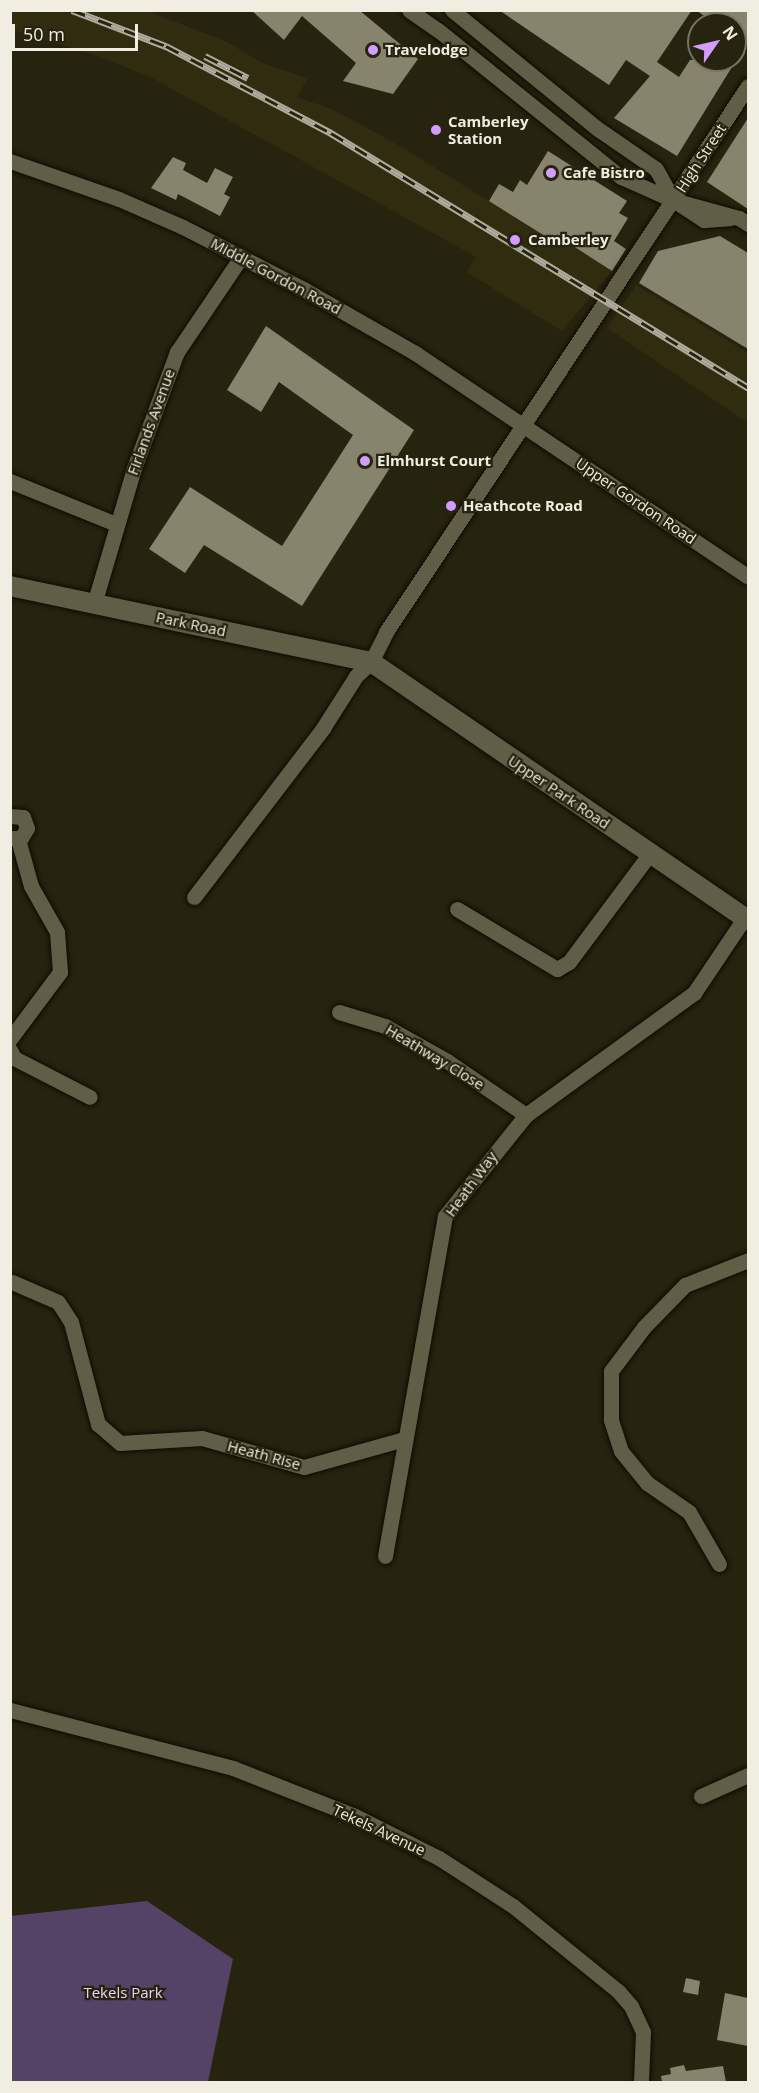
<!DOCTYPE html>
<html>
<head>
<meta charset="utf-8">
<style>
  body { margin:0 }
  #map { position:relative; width:759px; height:2093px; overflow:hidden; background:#26230f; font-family:"Open Sans",sans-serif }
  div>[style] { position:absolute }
  .built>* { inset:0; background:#2f2c0f }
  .green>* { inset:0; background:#554267 }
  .building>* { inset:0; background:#86846c }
  .roads { filter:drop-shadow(0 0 2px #0f0c00) drop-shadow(0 0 2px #0f0c00) }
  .street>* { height:15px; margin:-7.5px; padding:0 7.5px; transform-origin:7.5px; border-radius:7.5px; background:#605e47 }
  .secondary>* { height:20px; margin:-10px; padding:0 10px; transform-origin:10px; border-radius:10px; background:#605e47 }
  .rail>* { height:7px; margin-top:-3.5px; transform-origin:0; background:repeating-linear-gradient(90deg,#26230f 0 14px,#aeac9d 0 28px); box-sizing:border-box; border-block:2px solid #aeac9d }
  .dots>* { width:16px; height:16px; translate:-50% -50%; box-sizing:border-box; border:3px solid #26230f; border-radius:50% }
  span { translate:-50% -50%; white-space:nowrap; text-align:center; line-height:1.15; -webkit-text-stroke:4.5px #26230f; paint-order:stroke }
  .poi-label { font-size:15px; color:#efeee1; font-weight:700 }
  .left { translate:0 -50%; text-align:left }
  .street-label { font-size:15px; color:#efeee1 }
  .park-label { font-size:15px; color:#e6d5f7 }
  .frame { position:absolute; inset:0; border:12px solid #efeee1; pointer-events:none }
  .north { position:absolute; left:687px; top:12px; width:60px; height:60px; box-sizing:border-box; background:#26230f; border:2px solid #767463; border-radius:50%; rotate:56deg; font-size:16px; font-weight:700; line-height:24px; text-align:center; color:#efeee1 }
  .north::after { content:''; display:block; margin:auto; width:21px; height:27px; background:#d19dfe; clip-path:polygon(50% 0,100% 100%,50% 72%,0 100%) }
  .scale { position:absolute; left:12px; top:24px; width:126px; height:27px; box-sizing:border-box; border:3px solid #efeee1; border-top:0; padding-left:8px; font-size:18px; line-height:21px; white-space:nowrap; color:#efeee1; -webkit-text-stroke:4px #26230f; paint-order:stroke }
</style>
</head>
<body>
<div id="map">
  <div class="built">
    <div style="clip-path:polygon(10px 11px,147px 11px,225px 41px,265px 64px,308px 78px,297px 97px,334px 110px,402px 147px,553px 241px,577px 248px,612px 271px,562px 331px,466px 272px,476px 257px,154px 79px,99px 56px,11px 30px)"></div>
    <div style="clip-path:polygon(636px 285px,748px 353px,748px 423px,607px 328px)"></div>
  </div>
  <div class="green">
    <div style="clip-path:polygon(147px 1901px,233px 1959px,208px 2082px,11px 2082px,11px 1916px)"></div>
  </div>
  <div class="building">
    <div style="clip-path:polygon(251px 10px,359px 10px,418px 59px,393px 94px,343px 81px,356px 63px,302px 16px,284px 40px)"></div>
    <div style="clip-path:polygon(499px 10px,692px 10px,657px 62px,679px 77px,690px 60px,735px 60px,735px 24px,715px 24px,696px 10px,748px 10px,748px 41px,677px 156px,614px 118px,650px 76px,626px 60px,609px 85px)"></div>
    <div style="clip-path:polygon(748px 118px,748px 209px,707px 182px)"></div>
    <div style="clip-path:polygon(548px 151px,627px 201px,619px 213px,628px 218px,614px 241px,626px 249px,612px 271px,556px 235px,553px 241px,489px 201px,499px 184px,513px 192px,520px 180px,527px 185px)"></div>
    <div style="clip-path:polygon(173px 157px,186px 163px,183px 170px,207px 183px,215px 168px,233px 177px,224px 194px,230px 197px,220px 216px,178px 194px,176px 200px,151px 188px)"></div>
    <div style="clip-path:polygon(720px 236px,748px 253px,748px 349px,639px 283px,658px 251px)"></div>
    <div style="clip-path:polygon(266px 326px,414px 430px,302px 606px,204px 545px,185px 573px,149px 549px,190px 487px,282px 546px,353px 435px,279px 382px,261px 412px,227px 390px)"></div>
    <div style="clip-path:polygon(686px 1978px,700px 1981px,698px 1995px,683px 1992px)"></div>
    <div style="clip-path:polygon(725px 1993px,748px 1998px,748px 2046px,717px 2040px)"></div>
    <div style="clip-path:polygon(684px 2065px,686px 2071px,723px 2066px,726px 2082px,662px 2082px,661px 2076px,671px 2074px,670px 2068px)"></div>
  </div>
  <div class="roads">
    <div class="street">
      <div style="left:409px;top:10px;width:35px;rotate:35deg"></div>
      <div style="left:438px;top:30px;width:235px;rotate:38.8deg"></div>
      <div style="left:621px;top:177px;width:57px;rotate:23.9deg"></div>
      <div style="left:673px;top:200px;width:68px;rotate:15.3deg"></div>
      <div style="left:739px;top:218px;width:11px;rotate:34deg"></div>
      <div style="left:452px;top:10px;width:188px;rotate:39.2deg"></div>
      <div style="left:598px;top:129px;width:70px;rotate:34.6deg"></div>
      <div style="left:656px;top:169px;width:35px;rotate:61deg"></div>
      <div style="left:673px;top:200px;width:37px;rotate:33deg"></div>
      <div style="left:704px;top:220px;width:26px;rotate:-4deg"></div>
      <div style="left:10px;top:161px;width:115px;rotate:19.2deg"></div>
      <div style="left:119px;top:199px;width:70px;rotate:23.6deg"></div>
      <div style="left:183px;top:227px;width:137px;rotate:27.3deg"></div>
      <div style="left:305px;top:290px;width:127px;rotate:29.8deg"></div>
      <div style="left:415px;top:353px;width:401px;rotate:33.9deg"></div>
      <div style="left:10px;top:481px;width:114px;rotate:22.1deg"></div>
      <div style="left:94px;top:604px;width:142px;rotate:-73.6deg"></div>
      <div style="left:134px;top:468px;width:124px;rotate:-69.7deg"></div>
      <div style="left:177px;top:352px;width:115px;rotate:-56deg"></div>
      <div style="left:10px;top:816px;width:13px;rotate:4deg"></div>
      <div style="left:23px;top:817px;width:12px;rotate:70deg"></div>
      <div style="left:27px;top:828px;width:12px;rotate:121deg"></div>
      <div style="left:21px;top:838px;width:11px;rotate:180deg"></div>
      <div style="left:194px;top:897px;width:213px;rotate:-52.6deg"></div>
      <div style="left:323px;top:728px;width:62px;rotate:-57.6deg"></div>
      <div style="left:356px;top:676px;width:21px;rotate:-43deg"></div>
      <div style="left:371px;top:662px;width:34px;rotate:-63deg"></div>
      <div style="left:386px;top:632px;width:655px;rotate:-56.46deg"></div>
      <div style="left:457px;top:909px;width:117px;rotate:31deg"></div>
      <div style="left:557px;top:969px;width:14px;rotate:-30deg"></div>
      <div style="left:569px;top:962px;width:137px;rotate:-53.3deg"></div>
      <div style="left:339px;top:1012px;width:48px;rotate:16.9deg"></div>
      <div style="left:385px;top:1026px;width:71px;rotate:29.4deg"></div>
      <div style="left:447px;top:1061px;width:96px;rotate:34.4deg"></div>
      <div style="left:10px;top:1039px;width:84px;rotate:-53.3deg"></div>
      <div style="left:60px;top:972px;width:40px;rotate:-94.3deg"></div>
      <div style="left:57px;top:932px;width:53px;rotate:-119.5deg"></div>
      <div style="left:31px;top:886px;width:49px;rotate:-105.5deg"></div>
      <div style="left:10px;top:1050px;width:9px;rotate:63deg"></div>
      <div style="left:14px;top:1058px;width:85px;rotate:27.2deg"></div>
      <div style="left:12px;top:1282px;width:50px;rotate:23.5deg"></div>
      <div style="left:58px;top:1302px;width:24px;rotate:57deg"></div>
      <div style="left:71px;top:1322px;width:106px;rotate:75.2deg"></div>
      <div style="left:98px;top:1424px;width:29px;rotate:41deg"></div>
      <div style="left:120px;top:1443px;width:82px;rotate:-3.5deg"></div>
      <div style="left:202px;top:1438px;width:106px;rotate:15.9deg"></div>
      <div style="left:304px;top:1467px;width:104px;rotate:-15.6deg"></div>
      <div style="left:385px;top:1556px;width:345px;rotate:-80deg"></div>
      <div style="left:445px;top:1216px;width:129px;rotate:-51.3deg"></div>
      <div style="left:526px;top:1115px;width:208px;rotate:-36deg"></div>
      <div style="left:694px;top:993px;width:92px;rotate:-56.1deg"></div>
      <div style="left:719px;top:1564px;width:60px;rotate:-120deg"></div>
      <div style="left:689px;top:1512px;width:51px;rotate:-145.4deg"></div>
      <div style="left:647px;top:1483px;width:41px;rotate:-129.1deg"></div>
      <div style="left:621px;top:1451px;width:33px;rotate:-108deg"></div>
      <div style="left:611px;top:1420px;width:49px;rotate:-90deg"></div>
      <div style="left:611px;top:1371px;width:55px;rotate:-53.1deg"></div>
      <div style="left:644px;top:1327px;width:59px;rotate:-45.7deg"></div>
      <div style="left:685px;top:1285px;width:68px;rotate:-21.6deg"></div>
      <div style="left:10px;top:1710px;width:230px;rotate:14.6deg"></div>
      <div style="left:233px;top:1768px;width:131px;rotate:21.5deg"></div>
      <div style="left:355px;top:1816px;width:94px;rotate:26.6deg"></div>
      <div style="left:439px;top:1858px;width:88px;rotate:33deg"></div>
      <div style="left:513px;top:1906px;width:135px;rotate:39deg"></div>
      <div style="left:618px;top:1991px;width:20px;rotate:49deg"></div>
      <div style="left:631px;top:2006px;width:29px;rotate:65deg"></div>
      <div style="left:643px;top:2032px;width:50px;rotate:92.3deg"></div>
      <div style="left:701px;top:1796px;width:51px;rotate:-24.1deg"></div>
    </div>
    <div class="secondary">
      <div style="left:10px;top:586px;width:369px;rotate:11.9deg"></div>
      <div style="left:371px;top:662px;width:457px;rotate:34.4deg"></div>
    </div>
  </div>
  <div class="rail">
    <div style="left:72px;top:10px;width:101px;rotate:21deg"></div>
    <div style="left:166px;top:46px;width:187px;rotate:27.8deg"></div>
    <div style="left:331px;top:133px;width:489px;rotate:31.4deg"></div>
    <div style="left:205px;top:56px;width:48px;rotate:27.1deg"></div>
  </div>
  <div class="dots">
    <div style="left:373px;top:50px;background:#d19dfe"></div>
    <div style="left:436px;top:130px;background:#d19dfe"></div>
    <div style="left:551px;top:173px;background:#d19dfe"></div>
    <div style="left:515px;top:240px;background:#d19dfe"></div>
    <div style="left:365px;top:461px;background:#d19dfe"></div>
    <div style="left:451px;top:506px;background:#d19dfe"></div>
  </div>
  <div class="poi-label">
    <span class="left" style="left:385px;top:50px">Travelodge</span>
    <span class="left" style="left:448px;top:130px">Camberley<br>Station</span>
    <span class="left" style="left:563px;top:173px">Cafe Bistro</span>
    <span class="left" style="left:528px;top:240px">Camberley</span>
    <span class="left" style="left:377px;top:461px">Elmhurst Court</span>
    <span class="left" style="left:463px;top:506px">Heathcote Road</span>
  </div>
  <div class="street-label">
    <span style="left:701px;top:158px;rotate:-57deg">High Street</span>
    <span style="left:276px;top:276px;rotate:28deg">Middle Gordon Road</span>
    <span style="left:151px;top:422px;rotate:-70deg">Firlands Avenue</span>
    <span style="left:636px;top:501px;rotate:34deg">Upper Gordon Road</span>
    <span style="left:191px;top:624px;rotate:12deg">Park Road</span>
    <span style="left:559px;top:792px;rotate:34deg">Upper Park Road</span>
    <span style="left:435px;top:1057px;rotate:31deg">Heathway Close</span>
    <span style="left:471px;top:1184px;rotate:-54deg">Heath Way</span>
    <span style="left:264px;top:1455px;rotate:15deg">Heath Rise</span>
    <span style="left:379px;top:1830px;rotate:25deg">Tekels Avenue</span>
  </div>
  <div class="park-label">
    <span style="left:123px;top:1993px">Tekels Park</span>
  </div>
  <div class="frame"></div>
  <div class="north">N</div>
  <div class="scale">50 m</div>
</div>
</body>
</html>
